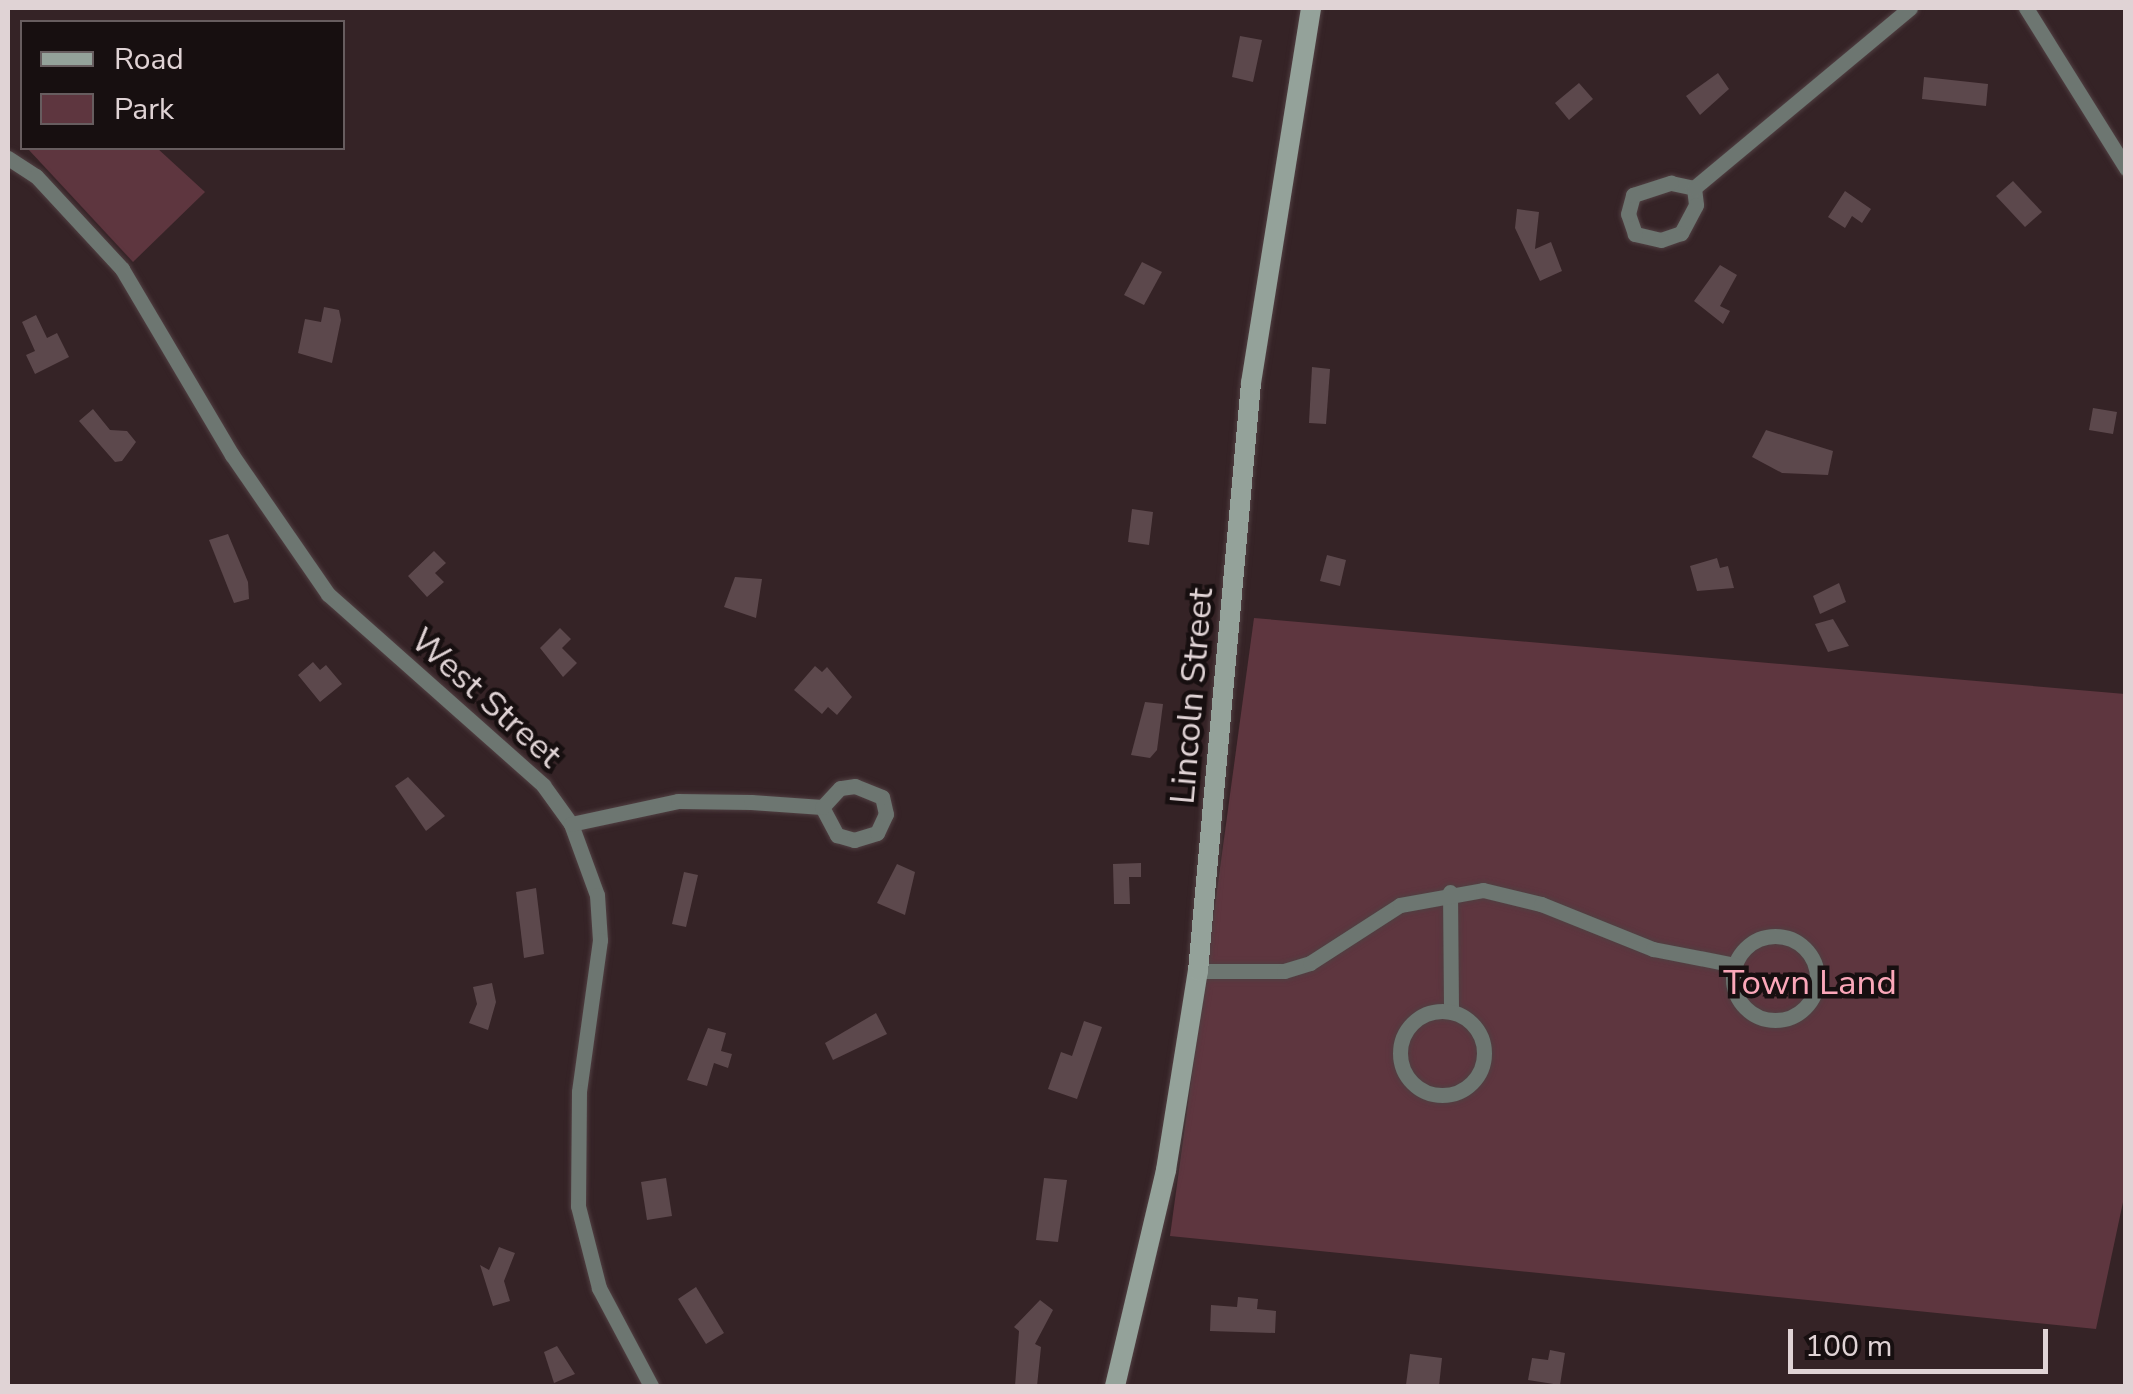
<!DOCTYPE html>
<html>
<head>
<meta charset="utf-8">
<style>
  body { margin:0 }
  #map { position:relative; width:2133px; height:1394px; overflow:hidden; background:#352326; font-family:"Nunito Sans",sans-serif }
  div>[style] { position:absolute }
  .green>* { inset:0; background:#5e363f }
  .building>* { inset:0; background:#5c484c }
  .roads { filter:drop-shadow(0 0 2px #503f42) drop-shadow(0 0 2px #503f42) }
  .minor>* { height:15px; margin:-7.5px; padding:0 7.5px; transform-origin:7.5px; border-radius:7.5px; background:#6d7671 }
  .minor>.ring { margin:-7.5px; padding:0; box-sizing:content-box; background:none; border:15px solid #6d7671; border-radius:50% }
  .secondary>* { height:20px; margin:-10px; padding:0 10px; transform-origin:10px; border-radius:10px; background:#94a29a }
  span { translate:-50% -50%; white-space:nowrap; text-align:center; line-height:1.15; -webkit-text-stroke:9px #170f10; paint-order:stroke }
  .street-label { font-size:35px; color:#e0d3d5 }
  .park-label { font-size:35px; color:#fba7b9 }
  .frame { position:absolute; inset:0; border:10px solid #e0d3d5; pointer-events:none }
  .legend { position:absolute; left:20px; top:20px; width:325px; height:130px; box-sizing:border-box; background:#170f10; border:2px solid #675d5f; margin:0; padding:12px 18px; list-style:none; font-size:30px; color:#e0d3d5 }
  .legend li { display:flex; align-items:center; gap:20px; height:50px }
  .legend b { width:50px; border:2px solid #675d5f }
  .scale { position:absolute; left:1788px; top:1329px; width:260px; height:45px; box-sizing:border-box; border:5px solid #e0d3d5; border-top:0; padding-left:12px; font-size:30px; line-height:35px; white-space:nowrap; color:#e0d3d5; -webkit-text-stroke:8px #170f10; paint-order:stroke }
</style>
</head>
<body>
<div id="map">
  <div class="green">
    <div style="clip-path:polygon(157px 148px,205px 192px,133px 262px,28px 149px)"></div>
    <div style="clip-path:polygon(1254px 618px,2125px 694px,2126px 1188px,2096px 1329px,1170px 1236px)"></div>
  </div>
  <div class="building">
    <div style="clip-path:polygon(1240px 36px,1262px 40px,1253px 82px,1232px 77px)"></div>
    <div style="clip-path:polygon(1718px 73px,1729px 89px,1700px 115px,1686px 96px)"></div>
    <div style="clip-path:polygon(1924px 77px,1988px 84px,1986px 106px,1922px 99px)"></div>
    <div style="clip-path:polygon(1579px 83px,1593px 99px,1569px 120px,1555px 103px)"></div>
    <div style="clip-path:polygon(2013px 181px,2042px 212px,2025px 227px,1996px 196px)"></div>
    <div style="clip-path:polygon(1845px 191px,1871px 209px,1862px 223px,1852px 216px,1845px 228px,1828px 217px)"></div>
    <div style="clip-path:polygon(1517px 209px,1539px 212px,1535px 249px,1551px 242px,1562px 271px,1540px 281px,1515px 228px)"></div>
    <div style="clip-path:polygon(1142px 262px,1162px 272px,1144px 305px,1124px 295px)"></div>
    <div style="clip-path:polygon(1720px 265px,1737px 275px,1720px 306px,1730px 311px,1723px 324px,1694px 301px)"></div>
    <div style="clip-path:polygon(324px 307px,339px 310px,341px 320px,332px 363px,298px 353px,305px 319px,321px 322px)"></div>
    <div style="clip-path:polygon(36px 315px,47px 338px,57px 333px,69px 357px,35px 374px,26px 355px,35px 351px,22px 322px)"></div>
    <div style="clip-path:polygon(1312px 367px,1330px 369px,1326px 424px,1309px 423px)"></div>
    <div style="clip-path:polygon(2093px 408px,2117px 412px,2113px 434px,2089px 430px)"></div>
    <div style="clip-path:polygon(93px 409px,110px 430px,127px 431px,136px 442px,122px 461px,115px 462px,79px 421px)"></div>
    <div style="clip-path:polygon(1766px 430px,1833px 451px,1828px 475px,1782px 473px,1752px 457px)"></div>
    <div style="clip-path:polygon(1132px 509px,1153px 512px,1149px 545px,1128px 542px)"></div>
    <div style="clip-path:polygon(228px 534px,248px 582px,249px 599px,234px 603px,209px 540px)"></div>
    <div style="clip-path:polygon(434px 551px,446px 563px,435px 573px,444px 582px,427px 597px,408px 576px)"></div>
    <div style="clip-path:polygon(1327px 555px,1346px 560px,1340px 586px,1320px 581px)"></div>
    <div style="clip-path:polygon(1717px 558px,1720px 568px,1728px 566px,1734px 588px,1697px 591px,1690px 566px)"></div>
    <div style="clip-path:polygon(735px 577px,762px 579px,756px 618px,724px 607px)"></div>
    <div style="clip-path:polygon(1839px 583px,1846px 602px,1820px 614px,1813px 596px)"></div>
    <div style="clip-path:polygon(1833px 619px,1849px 646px,1828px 652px,1815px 624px)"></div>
    <div style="clip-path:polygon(560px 628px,571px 639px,562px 648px,577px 663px,563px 677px,540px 648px)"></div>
    <div style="clip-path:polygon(313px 662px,320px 670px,326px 665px,342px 684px,320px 702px,298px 675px)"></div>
    <div style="clip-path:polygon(815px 666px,822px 672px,827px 667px,852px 697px,837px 715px,828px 707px,822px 714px,794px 690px)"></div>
    <div style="clip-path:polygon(1145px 702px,1163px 704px,1157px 750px,1150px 758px,1131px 755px)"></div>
    <div style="clip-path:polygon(408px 777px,445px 816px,426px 831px,395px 786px)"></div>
    <div style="clip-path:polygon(1141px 863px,1141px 877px,1129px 877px,1130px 904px,1114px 904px,1113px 864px)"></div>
    <div style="clip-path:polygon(897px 864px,915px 872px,905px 915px,877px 903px)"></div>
    <div style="clip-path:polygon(684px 872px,698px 875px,686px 927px,672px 924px)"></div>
    <div style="clip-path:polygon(536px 888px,544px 954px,524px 958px,516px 892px)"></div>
    <div style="clip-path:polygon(492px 983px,496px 1002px,488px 1030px,469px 1023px,477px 1004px,473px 987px)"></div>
    <div style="clip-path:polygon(876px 1013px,887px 1034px,833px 1060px,825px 1043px)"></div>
    <div style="clip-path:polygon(1084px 1021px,1102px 1027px,1077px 1099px,1048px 1089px,1061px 1052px,1072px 1056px)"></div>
    <div style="clip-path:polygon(708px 1028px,726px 1033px,721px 1051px,732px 1054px,728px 1068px,714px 1063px,707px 1086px,687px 1080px)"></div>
    <div style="clip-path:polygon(666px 1178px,672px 1216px,647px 1220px,641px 1182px)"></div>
    <div style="clip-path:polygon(1044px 1178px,1067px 1180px,1058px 1242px,1036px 1240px)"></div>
    <div style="clip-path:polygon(499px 1247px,515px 1253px,504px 1281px,510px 1301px,493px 1306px,480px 1265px,489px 1270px)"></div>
    <div style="clip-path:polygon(696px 1287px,724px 1333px,706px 1344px,678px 1299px)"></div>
    <div style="clip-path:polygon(1238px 1297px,1258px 1299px,1257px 1309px,1276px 1311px,1275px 1333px,1210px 1331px,1211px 1305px,1237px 1307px)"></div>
    <div style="clip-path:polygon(1040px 1300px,1053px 1310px,1035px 1344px,1041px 1347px,1037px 1386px,1015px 1386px,1019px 1331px,1014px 1327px)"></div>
    <div style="clip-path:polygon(557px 1346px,575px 1374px,554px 1383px,544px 1352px)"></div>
    <div style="clip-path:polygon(1550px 1350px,1565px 1353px,1560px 1385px,1528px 1380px,1532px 1358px,1548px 1360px)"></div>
    <div style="clip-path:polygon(1410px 1354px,1442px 1358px,1439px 1386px,1406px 1385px)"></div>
  </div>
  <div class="roads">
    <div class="minor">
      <div style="left:2026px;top:8px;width:189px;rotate:58deg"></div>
      <div style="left:8px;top:158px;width:33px;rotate:33deg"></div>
      <div style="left:36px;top:176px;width:127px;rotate:47.2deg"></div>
      <div style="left:122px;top:269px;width:216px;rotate:59.4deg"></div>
      <div style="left:232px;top:455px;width:169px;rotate:55.4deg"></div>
      <div style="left:328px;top:594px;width:288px;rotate:41.6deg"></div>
      <div style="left:543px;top:785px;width:48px;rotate:54.3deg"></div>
      <div style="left:571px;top:824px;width:76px;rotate:69.9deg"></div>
      <div style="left:597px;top:895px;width:45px;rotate:86.2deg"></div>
      <div style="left:600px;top:940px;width:153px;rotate:97.9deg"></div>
      <div style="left:579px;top:1092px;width:114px;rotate:90.5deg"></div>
      <div style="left:578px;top:1206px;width:85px;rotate:75.6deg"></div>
      <div style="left:599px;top:1288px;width:111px;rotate:62deg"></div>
      <div style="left:1671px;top:183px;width:24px;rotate:12deg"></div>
      <div style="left:1694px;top:188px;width:17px;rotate:83deg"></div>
      <div style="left:1696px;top:205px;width:32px;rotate:118deg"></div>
      <div style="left:1681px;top:233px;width:21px;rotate:161deg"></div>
      <div style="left:1661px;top:240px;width:27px;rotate:-167deg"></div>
      <div style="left:1635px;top:234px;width:21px;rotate:-109deg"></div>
      <div style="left:1628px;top:214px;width:20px;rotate:-75deg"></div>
      <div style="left:1633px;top:195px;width:40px;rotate:-18deg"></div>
      <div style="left:1694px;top:188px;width:281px;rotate:-39.8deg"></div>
      <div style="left:571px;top:824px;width:109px;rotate:-12.1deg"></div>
      <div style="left:678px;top:801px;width:73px;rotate:0.8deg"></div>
      <div style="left:751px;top:802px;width:71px;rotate:4deg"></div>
      <div style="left:822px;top:807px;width:32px;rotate:62deg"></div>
      <div style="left:837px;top:835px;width:18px;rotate:16deg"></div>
      <div style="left:854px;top:840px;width:24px;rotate:-17deg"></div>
      <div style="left:877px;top:833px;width:21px;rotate:-65deg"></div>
      <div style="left:886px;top:814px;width:17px;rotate:-103deg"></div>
      <div style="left:882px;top:797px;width:29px;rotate:-158deg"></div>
      <div style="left:855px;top:786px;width:15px;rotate:172deg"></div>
      <div style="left:840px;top:788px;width:26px;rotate:133deg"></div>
      <div style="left:1450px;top:892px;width:120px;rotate:89.5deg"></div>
      <div class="ring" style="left:1733px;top:936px;width:69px;height:69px"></div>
      <div style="left:1198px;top:971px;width:86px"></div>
      <div style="left:1284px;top:971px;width:27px;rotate:-17deg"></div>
      <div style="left:1310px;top:963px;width:107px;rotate:-32.8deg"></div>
      <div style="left:1400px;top:905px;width:84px;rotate:-10.2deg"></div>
      <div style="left:1483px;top:890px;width:60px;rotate:13.6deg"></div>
      <div style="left:1541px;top:904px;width:121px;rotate:21.9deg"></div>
      <div style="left:1653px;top:949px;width:84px;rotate:11deg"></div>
      <div class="ring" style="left:1400px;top:1011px;width:69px;height:69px"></div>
    </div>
    <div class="secondary">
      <div style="left:1115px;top:1386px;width:222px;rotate:-76.7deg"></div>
      <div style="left:1166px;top:1170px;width:202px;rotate:-80.9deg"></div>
      <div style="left:1198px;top:971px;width:590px;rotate:-84.85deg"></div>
      <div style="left:1251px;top:383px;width:380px;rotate:-80.9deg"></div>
    </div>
  </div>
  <div class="street-label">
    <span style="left:1192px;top:696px;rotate:-85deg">Lincoln Street</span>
    <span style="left:486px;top:698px;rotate:42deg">West Street</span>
  </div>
  <div class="park-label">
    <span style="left:1810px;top:983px">Town Land</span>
  </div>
  <div class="frame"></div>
  <ul class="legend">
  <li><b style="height:12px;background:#94a29a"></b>Road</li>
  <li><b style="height:28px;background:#5e363f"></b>Park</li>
  </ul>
  <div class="scale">100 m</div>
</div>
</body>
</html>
